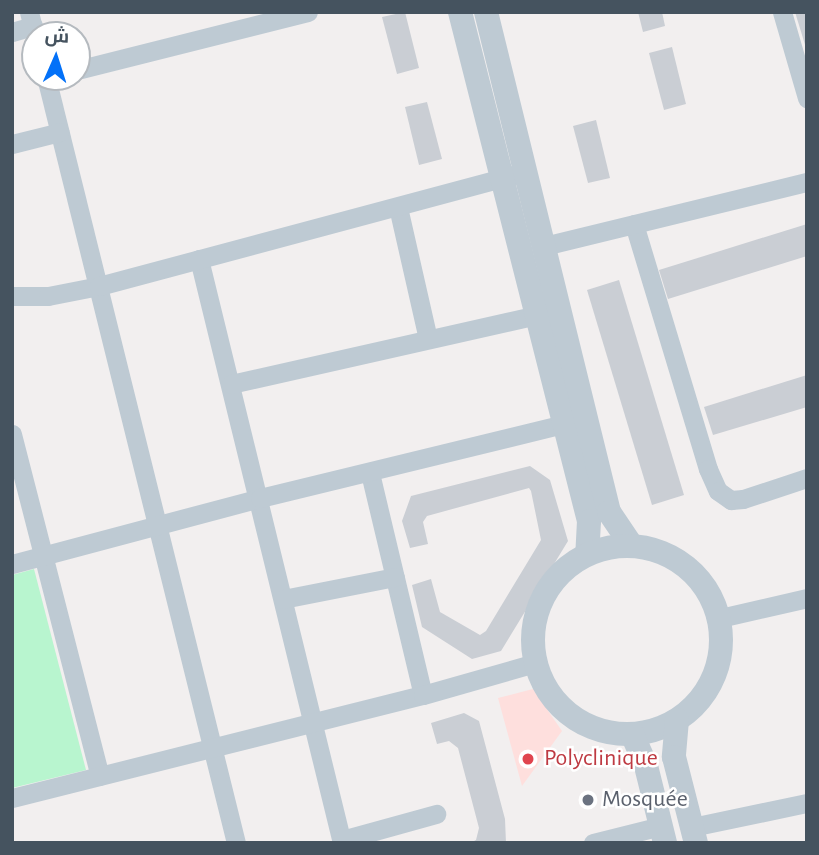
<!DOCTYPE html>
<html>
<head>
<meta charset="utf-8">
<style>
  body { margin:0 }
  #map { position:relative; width:819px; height:855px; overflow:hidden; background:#f2efef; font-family:"Alegreya Sans",Cairo,sans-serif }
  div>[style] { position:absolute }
  .medical>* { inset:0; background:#fedfdd }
  .green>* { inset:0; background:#b8f5cf }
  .building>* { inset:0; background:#caced4 }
  .minor>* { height:19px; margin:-9.5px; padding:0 9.5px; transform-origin:9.5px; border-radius:9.5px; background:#becad3 }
  .tertiary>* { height:24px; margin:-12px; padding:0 12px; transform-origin:12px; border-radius:12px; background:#becad3 }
  .tertiary>.ring { margin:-12px; padding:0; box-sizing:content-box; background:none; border:24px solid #becad3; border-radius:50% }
  .dots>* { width:19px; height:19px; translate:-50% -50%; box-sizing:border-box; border:4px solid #fff; border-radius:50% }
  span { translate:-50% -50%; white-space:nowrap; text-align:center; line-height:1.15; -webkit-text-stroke:5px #fff; paint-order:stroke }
  .health-label { font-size:24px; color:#be3a42 }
  .left { translate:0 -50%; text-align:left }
  .worship-label { font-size:24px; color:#5b616d }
  .frame { position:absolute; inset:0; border:14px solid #45535f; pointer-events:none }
  .north { position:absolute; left:21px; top:21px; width:70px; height:70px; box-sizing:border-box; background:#fff; border:2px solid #b5babf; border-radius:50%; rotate:3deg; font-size:19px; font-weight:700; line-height:28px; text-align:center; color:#45535f }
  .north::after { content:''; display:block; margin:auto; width:24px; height:32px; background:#0371f8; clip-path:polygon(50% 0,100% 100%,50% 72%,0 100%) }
</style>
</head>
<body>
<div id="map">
  <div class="medical">
    <div style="clip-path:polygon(533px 689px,562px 731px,522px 786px,498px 698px)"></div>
  </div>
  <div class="green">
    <div style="clip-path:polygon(34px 569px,86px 770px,12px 788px,12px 575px)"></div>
  </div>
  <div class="building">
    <div style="clip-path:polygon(405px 12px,419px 68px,397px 74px,382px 17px)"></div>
    <div style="clip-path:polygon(638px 12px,662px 12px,665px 26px,643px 32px)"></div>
    <div style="clip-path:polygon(795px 12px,807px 12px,807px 48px,806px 48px)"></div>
    <div style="clip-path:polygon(672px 47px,686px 104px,664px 110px,649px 53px)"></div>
    <div style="clip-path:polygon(427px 102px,442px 159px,419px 165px,405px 107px)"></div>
    <div style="clip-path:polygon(596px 120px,610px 178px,588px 183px,573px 126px)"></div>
    <div style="clip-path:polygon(807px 224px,807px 256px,668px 299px,659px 270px)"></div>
    <div style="clip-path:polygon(619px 280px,684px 495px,652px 505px,587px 290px)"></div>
    <div style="clip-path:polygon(807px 375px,807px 407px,713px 435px,704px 407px)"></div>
    <div style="clip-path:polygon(530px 466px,550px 480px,568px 541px,501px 651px,472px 659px,422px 627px,412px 585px,431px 579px,440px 612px,480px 635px,486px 631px,541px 540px,531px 491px,529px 488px,427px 516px,423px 522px,428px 544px,410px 548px,402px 521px,411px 496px)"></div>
    <div style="clip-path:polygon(464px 713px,479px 721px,505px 819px,506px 843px,470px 843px,476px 840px,479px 828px,458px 748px,449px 741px,437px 744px,431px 723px)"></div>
  </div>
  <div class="minor">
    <div style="left:29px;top:12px;width:25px;rotate:76deg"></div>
    <div style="left:782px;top:12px;width:90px;rotate:73.8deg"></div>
    <div style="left:12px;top:32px;width:22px;rotate:-16deg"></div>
    <div style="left:77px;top:70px;width:238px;rotate:-14.1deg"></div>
    <div style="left:46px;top:77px;width:789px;rotate:76.07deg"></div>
    <div style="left:12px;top:144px;width:49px;rotate:-14deg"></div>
    <div style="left:398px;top:207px;width:135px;rotate:77.2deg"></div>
    <div style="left:634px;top:224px;width:256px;rotate:73.2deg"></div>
    <div style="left:708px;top:469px;width:24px;rotate:66deg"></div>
    <div style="left:718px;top:491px;width:16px;rotate:35deg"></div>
    <div style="left:731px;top:500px;width:12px;rotate:-5deg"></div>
    <div style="left:743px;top:499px;width:67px;rotate:-18.2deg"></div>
    <div style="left:544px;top:246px;width:271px;rotate:-13.7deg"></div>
    <div style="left:199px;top:259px;width:601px;rotate:76.24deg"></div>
    <div style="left:12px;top:296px;width:36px"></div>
    <div style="left:48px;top:296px;width:52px;rotate:-11.1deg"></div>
    <div style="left:99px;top:286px;width:430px;rotate:-15deg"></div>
    <div style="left:231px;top:384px;width:314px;rotate:-12.7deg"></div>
    <div style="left:12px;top:434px;width:353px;rotate:75.6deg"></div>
    <div style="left:370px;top:473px;width:228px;rotate:76.6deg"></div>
    <div style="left:12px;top:564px;width:257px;rotate:-14.9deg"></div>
    <div style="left:260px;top:498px;width:313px;rotate:-13.7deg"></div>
    <div style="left:283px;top:599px;width:114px;rotate:-11.1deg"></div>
    <div style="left:720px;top:618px;width:89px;rotate:-12.9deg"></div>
    <div style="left:12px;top:798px;width:424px;rotate:-14.1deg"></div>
    <div style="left:423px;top:695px;width:116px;rotate:-15.9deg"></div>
    <div style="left:692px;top:827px;width:117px;rotate:-11.8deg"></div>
    <div style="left:342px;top:840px;width:98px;rotate:-15.5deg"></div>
    <div style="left:593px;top:843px;width:70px;rotate:-14deg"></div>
  </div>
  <div class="tertiary">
    <div style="left:460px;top:12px;width:525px;rotate:75.78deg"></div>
    <div style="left:589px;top:521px;width:33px;rotate:93deg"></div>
    <div style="left:486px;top:12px;width:515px;rotate:76.18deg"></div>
    <div style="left:609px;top:512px;width:40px;rotate:56deg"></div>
    <div class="ring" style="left:533px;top:546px;width:164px;height:164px"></div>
    <div style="left:677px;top:720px;width:37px;rotate:95deg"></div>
    <div style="left:674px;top:757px;width:89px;rotate:75.7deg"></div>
    <div style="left:632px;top:734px;width:35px;rotate:66deg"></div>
    <div style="left:646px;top:766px;width:79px;rotate:76.1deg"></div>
  </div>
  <div class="dots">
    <div style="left:528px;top:759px;background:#e0444e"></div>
    <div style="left:588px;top:800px;background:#6b7280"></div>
  </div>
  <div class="health-label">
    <span class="left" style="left:544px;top:759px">Polyclinique</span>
  </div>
  <div class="worship-label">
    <span class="left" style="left:602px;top:800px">Mosquée</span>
  </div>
  <div class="frame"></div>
  <div class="north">ش</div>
</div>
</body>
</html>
